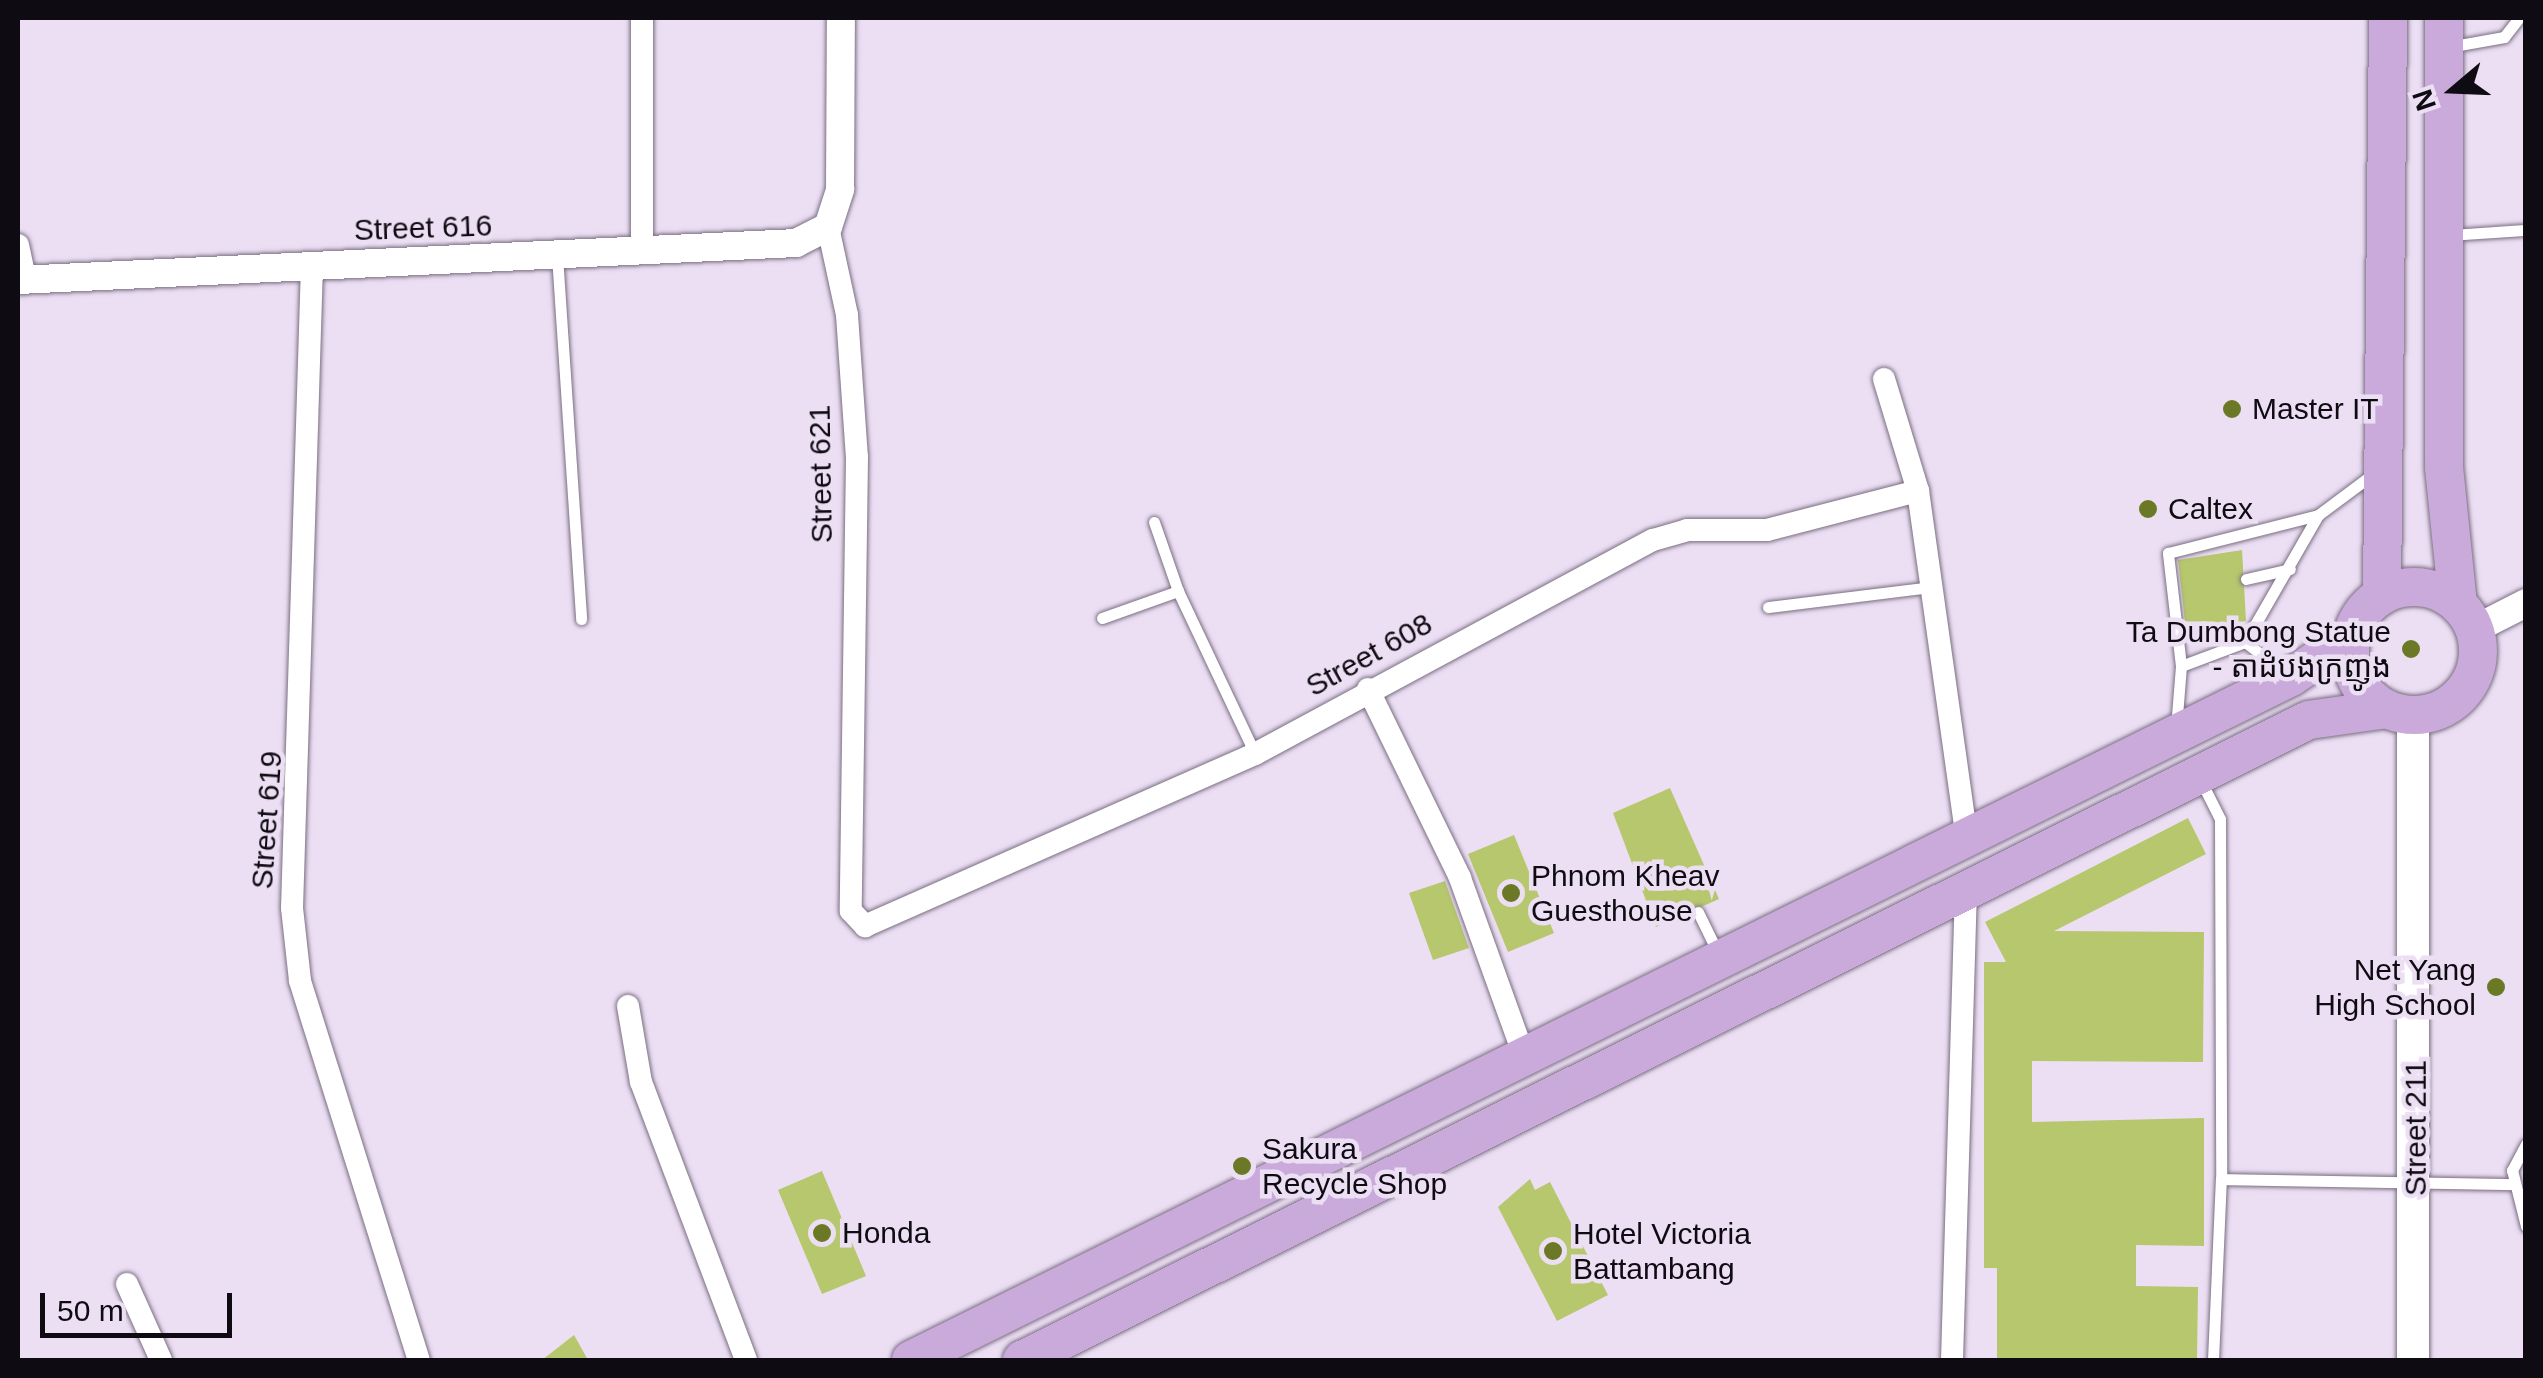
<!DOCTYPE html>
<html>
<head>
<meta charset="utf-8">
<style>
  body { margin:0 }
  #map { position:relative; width:2543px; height:1378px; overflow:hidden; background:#ecdff4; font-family:Helvetica,"Noto Sans Khmer",sans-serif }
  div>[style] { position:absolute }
  .building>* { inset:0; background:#b6c76e }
  .roads { filter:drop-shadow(0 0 2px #7a6e81) drop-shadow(0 0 2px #7a6e81) }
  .service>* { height:11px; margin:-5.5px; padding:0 5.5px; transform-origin:5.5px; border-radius:5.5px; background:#fff }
  .minor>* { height:22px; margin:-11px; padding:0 11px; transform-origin:11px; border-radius:11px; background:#fff }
  .tertiary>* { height:28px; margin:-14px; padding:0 14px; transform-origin:14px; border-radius:14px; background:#fff }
  .secondary>* { height:32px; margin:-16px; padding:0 16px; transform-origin:16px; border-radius:16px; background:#fff }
  .primary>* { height:38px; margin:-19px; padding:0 19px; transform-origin:19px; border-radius:19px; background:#c9aada }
  .primary>.ring { margin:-19px; padding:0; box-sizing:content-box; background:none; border:38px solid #c9aada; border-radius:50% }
  .dots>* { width:28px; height:28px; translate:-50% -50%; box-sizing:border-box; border:5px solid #ecdff4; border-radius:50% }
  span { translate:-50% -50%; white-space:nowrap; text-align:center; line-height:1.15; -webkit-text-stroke:9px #ecdff4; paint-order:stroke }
  .street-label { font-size:30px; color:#0f0b12 }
  .poi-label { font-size:30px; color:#0f0b12 }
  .left { translate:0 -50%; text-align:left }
  .right { translate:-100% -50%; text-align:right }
  .frame { position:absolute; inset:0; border:20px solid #0f0b12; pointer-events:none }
  .north { position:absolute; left:2403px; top:40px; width:100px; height:100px; -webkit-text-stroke:8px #ecdff4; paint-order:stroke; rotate:251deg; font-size:28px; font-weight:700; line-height:40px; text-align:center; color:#0f0b12 }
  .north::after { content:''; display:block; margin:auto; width:35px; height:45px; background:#0f0b12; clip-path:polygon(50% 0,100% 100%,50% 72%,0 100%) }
  .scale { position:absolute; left:40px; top:1293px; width:192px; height:45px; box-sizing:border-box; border:5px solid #0f0b12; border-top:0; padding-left:12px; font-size:30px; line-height:35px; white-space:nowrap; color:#0f0b12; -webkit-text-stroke:8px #ecdff4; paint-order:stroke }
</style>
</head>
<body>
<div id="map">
  <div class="building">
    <div style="clip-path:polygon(2242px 550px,2246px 621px,2186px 630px,2178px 560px)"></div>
    <div style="clip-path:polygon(1670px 788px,1719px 899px,1656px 927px,1613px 813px)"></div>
    <div style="clip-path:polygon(2188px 818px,2206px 854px,2054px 931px,2204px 932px,2203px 1062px,2032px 1061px,2032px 1122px,2204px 1118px,2204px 1246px,2136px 1245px,2136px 1286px,2198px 1287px,2197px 1360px,1997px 1360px,1997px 1268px,1984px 1268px,1984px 962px,2006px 962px,1985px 922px)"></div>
    <div style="clip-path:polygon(1514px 835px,1554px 933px,1508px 952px,1468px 854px)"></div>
    <div style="clip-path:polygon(1445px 881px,1469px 948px,1433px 960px,1409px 893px)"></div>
    <div style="clip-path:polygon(822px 1171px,866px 1276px,822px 1294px,778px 1190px)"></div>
    <div style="clip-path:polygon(1530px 1179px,1535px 1190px,1550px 1182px,1608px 1295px,1557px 1321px,1498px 1207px)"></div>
    <div style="clip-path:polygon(574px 1335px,588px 1360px,542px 1360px)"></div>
  </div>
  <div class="roads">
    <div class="service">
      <div style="left:2448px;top:47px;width:57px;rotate:-10.1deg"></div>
      <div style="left:2504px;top:37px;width:24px;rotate:-52deg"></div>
      <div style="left:2450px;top:235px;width:76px;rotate:-3.8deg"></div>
      <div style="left:557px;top:255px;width:365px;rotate:86.2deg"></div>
      <div style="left:1154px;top:522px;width:73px;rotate:70.8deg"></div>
      <div style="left:2246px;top:579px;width:45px;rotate:-12.8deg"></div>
      <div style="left:1768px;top:607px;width:164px;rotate:-7deg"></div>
      <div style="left:1102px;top:618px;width:81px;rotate:-19.6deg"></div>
      <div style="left:1178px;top:591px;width:180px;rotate:64.7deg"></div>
      <div style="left:2245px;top:642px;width:49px;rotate:37.6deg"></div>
      <div style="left:2181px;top:666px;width:68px;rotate:-20.6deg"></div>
      <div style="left:2245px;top:642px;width:146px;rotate:-60.1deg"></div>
      <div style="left:2176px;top:728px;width:62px;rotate:-85.4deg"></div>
      <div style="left:2181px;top:666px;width:114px;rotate:-96.6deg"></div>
      <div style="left:2168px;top:553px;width:155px;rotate:-14.2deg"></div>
      <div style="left:2318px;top:515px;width:69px;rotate:-36.7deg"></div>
      <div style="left:2200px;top:779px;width:45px;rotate:63.4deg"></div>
      <div style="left:2220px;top:819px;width:360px;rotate:89.8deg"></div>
      <div style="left:1698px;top:912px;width:46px;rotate:64deg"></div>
      <div style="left:2526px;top:1144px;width:30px;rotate:118deg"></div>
      <div style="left:2512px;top:1170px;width:58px;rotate:76deg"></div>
      <div style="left:2213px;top:1360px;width:181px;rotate:-87.5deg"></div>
      <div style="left:2221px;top:1179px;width:292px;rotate:1deg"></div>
    </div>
    <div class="minor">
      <div style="left:828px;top:227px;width:90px;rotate:77.8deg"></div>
      <div style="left:847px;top:315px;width:142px;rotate:86deg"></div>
      <div style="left:857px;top:457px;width:454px;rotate:90.8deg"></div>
      <div style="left:851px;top:911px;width:21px;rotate:47deg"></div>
      <div style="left:865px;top:926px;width:426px;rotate:-23.8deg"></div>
      <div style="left:1255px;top:754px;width:452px;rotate:-28.3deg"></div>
      <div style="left:1653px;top:540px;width:35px;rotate:-16deg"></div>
      <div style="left:1687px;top:530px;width:80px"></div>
      <div style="left:1767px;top:530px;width:156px;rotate:-14.5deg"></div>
      <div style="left:18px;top:245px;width:35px;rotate:78deg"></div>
      <div style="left:642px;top:250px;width:232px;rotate:-90deg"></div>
      <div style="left:312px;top:265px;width:643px;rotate:91.78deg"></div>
      <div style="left:292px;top:908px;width:73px;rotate:83.7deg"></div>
      <div style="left:300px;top:981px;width:397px;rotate:72.6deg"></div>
      <div style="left:1884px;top:379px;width:117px;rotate:73.1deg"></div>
      <div style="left:1918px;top:491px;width:351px;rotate:82deg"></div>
      <div style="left:1368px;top:689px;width:210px;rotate:64deg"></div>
      <div style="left:1460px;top:878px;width:192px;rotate:70.2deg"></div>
      <div style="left:628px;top:1006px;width:77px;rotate:80.3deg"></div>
      <div style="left:641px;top:1082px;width:297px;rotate:69.3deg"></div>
      <div style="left:127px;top:1284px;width:83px;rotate:65.9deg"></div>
      <div style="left:1952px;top:1360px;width:470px;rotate:-88.3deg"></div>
    </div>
    <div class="tertiary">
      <div style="left:18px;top:280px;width:779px;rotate:-2.72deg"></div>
      <div style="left:796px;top:243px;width:36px;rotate:-27deg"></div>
      <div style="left:828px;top:227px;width:40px;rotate:-72deg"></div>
      <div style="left:840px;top:189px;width:171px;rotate:-89.7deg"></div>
      <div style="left:2475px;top:629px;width:57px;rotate:-27deg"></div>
    </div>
    <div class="secondary">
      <div style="left:2413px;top:716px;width:644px;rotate:90deg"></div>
    </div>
    <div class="primary">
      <div style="left:2444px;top:18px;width:449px;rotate:90deg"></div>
      <div style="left:2444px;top:467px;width:138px;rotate:84.2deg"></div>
      <div class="ring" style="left:2350px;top:587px;width:90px;height:90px"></div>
      <div style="left:2382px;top:594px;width:576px;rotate:-89.4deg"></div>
      <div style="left:911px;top:1360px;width:1540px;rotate:-26.33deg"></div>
      <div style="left:2291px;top:677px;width:72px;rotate:-33.7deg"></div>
      <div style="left:1022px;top:1360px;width:1437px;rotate:-26.44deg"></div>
      <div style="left:2309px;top:720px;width:78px;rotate:-8.1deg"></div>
    </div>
  </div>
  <div class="dots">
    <div style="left:2232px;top:409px;background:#6b7926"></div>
    <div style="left:2148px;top:509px;background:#6b7926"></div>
    <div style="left:2411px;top:649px;background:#6b7926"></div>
    <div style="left:1511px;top:893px;background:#6b7926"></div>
    <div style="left:2496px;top:987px;background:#6b7926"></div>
    <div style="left:1242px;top:1166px;background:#6b7926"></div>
    <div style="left:822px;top:1233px;background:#6b7926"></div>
    <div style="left:1553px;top:1251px;background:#6b7926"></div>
  </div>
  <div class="street-label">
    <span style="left:423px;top:228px;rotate:-2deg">Street 616</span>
    <span style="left:821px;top:474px;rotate:-91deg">Street 621</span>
    <span style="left:1369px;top:655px;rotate:-29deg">Street 608</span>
    <span style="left:267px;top:820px;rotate:-86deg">Street 619</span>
    <span style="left:2416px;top:1128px;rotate:-90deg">Street 211</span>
  </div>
  <div class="poi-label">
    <span class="left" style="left:2252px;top:409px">Master IT</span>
    <span class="left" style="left:2168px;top:509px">Caltex</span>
    <span class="right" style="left:2391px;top:649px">Ta Dumbong Statue<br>- តាដំបងក្រញូង</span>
    <span class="left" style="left:1531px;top:893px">Phnom Kheav<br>Guesthouse</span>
    <span class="right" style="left:2476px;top:987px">Net Yang<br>High School</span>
    <span class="left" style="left:1262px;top:1166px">Sakura<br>Recycle Shop</span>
    <span class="left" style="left:842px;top:1233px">Honda</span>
    <span class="left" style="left:1573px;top:1251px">Hotel Victoria<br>Battambang</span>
  </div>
  <div class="frame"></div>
  <div class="north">N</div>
  <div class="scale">50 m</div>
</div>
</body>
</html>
